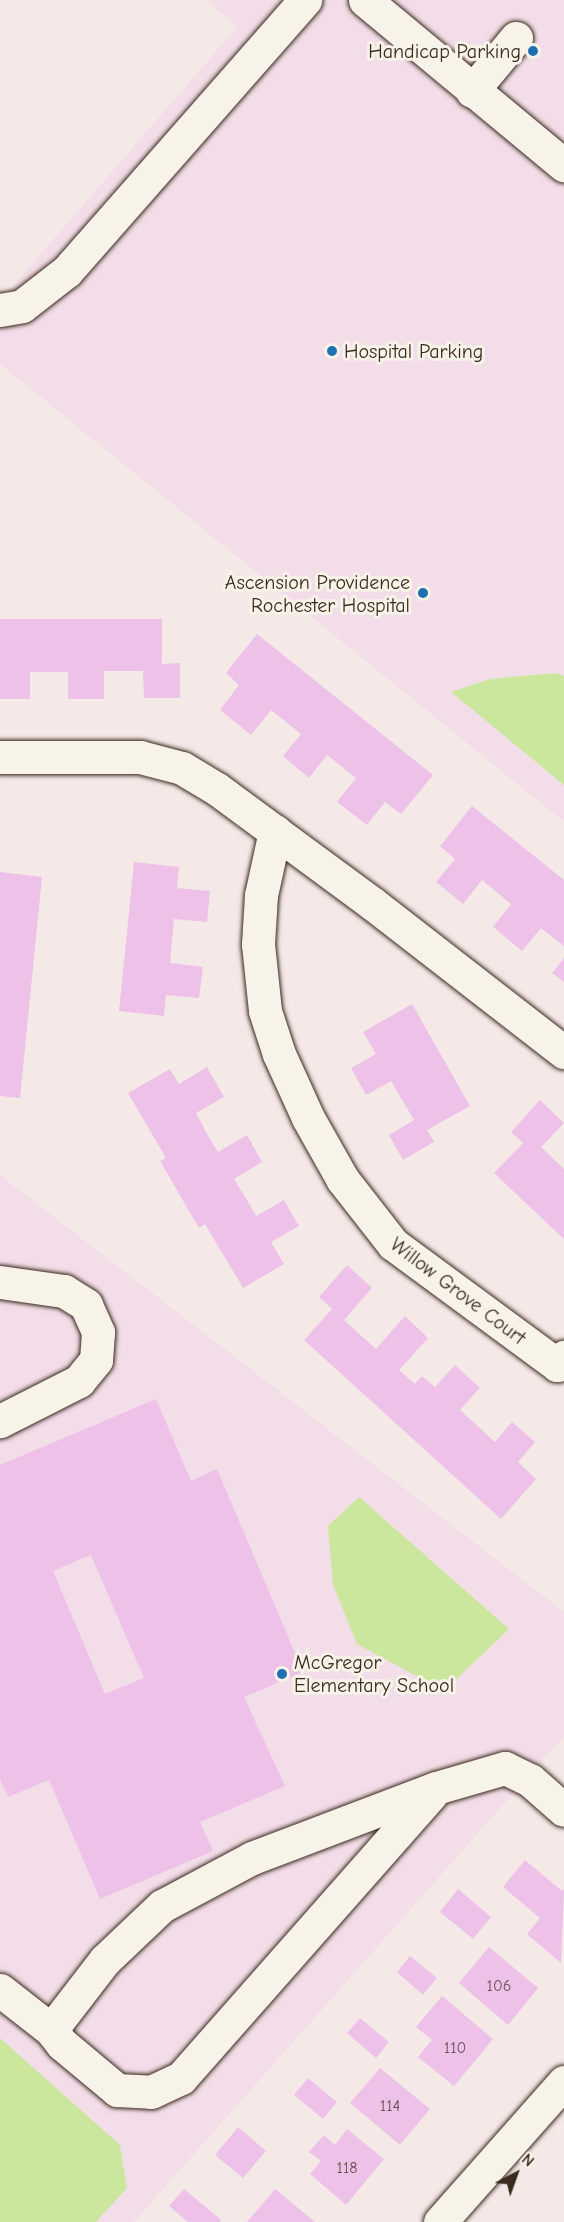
<!DOCTYPE html>
<html>
<head>
<meta charset="utf-8">
<style>
  body { margin:0 }
  #map { position:relative; width:564px; height:2222px; overflow:hidden; background:#f5e9e8; font-family:"Comic Neue",sans-serif }
  div>[style] { position:absolute }
  .built>* { inset:0; background:#f3dde8 }
  .green>* { inset:0; background:#cbe79e }
  .building>* { inset:0; background:#edc1e8 }
  .roads { filter:drop-shadow(0 0 2px #3b2a1e) drop-shadow(0 0 2px #3b2a1e) }
  .minor>* { height:33px; margin:-16.5px; padding:0 16.5px; transform-origin:16.5px; border-radius:16.5px; background:#f7f3e8 }
  .dots>* { width:16px; height:16px; translate:-50% -50%; box-sizing:border-box; border:3px solid #f7f3e8; border-radius:50% }
  span { translate:-50% -50%; white-space:nowrap; text-align:center; line-height:1.15; -webkit-text-stroke:6px #f7f3e8; paint-order:stroke }
  .number-label { font-size:16px; color:#685050 }
  .number-label span { -webkit-text-stroke-width:0 }
  .poi-label { font-size:20px; color:#3b2a1e }
  .right { translate:-100% -50%; text-align:right }
  .left { translate:0 -50%; text-align:left }
  .street-label { font-size:20px; color:#3b2a1e }
  .north { position:absolute; left:486px; top:2144px; width:60px; height:60px; -webkit-text-stroke:4px #f7f3e8; paint-order:stroke; rotate:41deg; font-size:16px; font-weight:700; line-height:24px; text-align:center; color:#3b2a1e }
  .north::after { content:''; display:block; margin:auto; width:21px; height:27px; background:#3b2a1e; clip-path:polygon(50% 0,100% 100%,50% 72%,0 100%) }
</style>
</head>
<body>
<div id="map">
  <div class="built">
    <div style="clip-path:polygon(206px 0,564px 0,564px 822px,0 364px,0 301px,237px 27px)"></div>
    <div style="clip-path:polygon(0 1175px,564px 1612px,564px 1736px,134px 2222px,0 2222px)"></div>
  </div>
  <div class="green">
    <div style="clip-path:polygon(556px 673px,564px 676px,564px 785px,451px 692px,490px 679px)"></div>
    <div style="clip-path:polygon(359px 1497px,509px 1629px,444px 1691px,357px 1644px,333px 1585px,328px 1526px)"></div>
    <div style="clip-path:polygon(0 2038px,120px 2145px,127px 2188px,96px 2222px,0 2222px)"></div>
  </div>
  <div class="building">
    <div style="clip-path:polygon(0 619px,162px 619px,162px 664px,180px 663px,180px 698px,144px 698px,143px 671px,104px 671px,104px 699px,68px 699px,68px 672px,30px 672px,30px 699px,0 699px)"></div>
    <div style="clip-path:polygon(257px 634px,433px 775px,401px 814px,385px 802px,367px 825px,337px 802px,356px 778px,327px 755px,309px 778px,283px 756px,301px 734px,271px 710px,251px 735px,220px 710px,239px 685px,226px 673px)"></div>
    <div style="clip-path:polygon(472px 806px,564px 880px,564px 946px,541px 928px,522px 951px,493px 927px,511px 904px,482px 880px,463px 904px,436px 882px,455px 859px,440px 846px)"></div>
    <div style="clip-path:polygon(134px 862px,179px 867px,177px 888px,210px 891px,207px 922px,174px 919px,170px 963px,203px 967px,199px 998px,166px 995px,164px 1016px,119px 1011px)"></div>
    <div style="clip-path:polygon(0 872px,42px 877px,20px 1098px,0 1096px)"></div>
    <div style="clip-path:polygon(564px 958px,564px 982px,552px 973px)"></div>
    <div style="clip-path:polygon(412px 1004px,470px 1106px,427px 1130px,434px 1142px,403px 1160px,389px 1135px,414px 1120px,391px 1081px,366px 1095px,351px 1068px,376px 1054px,363px 1032px)"></div>
    <div style="clip-path:polygon(207px 1067px,224px 1097px,196px 1113px,207px 1134px,218px 1152px,247px 1135px,262px 1162px,234px 1179px,247px 1200px,256px 1216px,284px 1200px,299px 1226px,271px 1242px,284px 1264px,243px 1288px,205px 1224px,199px 1228px,160px 1161px,166px 1158px,128px 1093px,170px 1069px,179px 1084px)"></div>
    <div style="clip-path:polygon(540px 1100px,564px 1123px,541px 1147px,564px 1169px,564px 1239px,494px 1173px,523px 1143px,511px 1132px)"></div>
    <div style="clip-path:polygon(347px 1265px,372px 1288px,344px 1320px,376px 1349px,405px 1316px,428px 1338px,399px 1370px,415px 1384px,422px 1376px,435px 1387px,455px 1365px,480px 1388px,460px 1410px,495px 1442px,512px 1422px,535px 1442px,518px 1462px,536px 1479px,501px 1519px,304px 1340px,332px 1309px,319px 1297px)"></div>
    <div style="clip-path:polygon(evenodd,156px 1399px,191px 1481px,217px 1469px,303px 1672px,244px 1697px,285px 1786px,200px 1822px,213px 1851px,100px 1899px,49px 1780px,8px 1797px,0 1779px,0 1465px,156px 1399px,91px 1555px,144px 1678px,105px 1694px,53px 1571px,91px 1555px)"></div>
    <div style="clip-path:polygon(525px 1860px,562px 1891px,564px 1889px,561px 1963px,527px 1934px,540px 1918px,503px 1887px)"></div>
    <div style="clip-path:polygon(458px 1889px,491px 1917px,473px 1939px,440px 1912px)"></div>
    <div style="clip-path:polygon(489px 1947px,538px 1988px,508px 2025px,459px 1983px)"></div>
    <div style="clip-path:polygon(410px 1956px,437px 1978px,423px 1995px,397px 1972px)"></div>
    <div style="clip-path:polygon(442px 1996px,493px 2039px,454px 2086px,418px 2057px,432px 2040px,416px 2027px)"></div>
    <div style="clip-path:polygon(360px 2018px,389px 2042px,376px 2058px,347px 2033px)"></div>
    <div style="clip-path:polygon(380px 2068px,430px 2109px,400px 2145px,350px 2103px)"></div>
    <div style="clip-path:polygon(308px 2078px,337px 2102px,323px 2119px,294px 2095px)"></div>
    <div style="clip-path:polygon(238px 2127px,266px 2151px,243px 2178px,215px 2155px)"></div>
    <div style="clip-path:polygon(347px 2129px,384px 2159px,346px 2205px,310px 2174px,321px 2161px,309px 2152px,324px 2135px,335px 2145px)"></div>
    <div style="clip-path:polygon(184px 2189px,221px 2220px,220px 2222px,188px 2222px,169px 2206px)"></div>
    <div style="clip-path:polygon(275px 2189px,315px 2222px,247px 2222px)"></div>
  </div>
  <div class="roads">
    <div class="minor">
      <div style="left:365px;top:0;width:259px;rotate:39.7deg"></div>
      <div style="left:472px;top:91px;width:69px;rotate:-50.3deg"></div>
      <div style="left:0;top:310px;width:22px;rotate:-10deg"></div>
      <div style="left:22px;top:306px;width:57px;rotate:-37.9deg"></div>
      <div style="left:67px;top:271px;width:361px;rotate:-48.7deg"></div>
      <div style="left:0;top:757px;width:140px"></div>
      <div style="left:140px;top:757px;width:43px;rotate:14.7deg"></div>
      <div style="left:182px;top:768px;width:41px;rotate:31deg"></div>
      <div style="left:217px;top:789px;width:194px;rotate:36.4deg"></div>
      <div style="left:373px;top:904px;width:242px;rotate:37.8deg"></div>
      <div style="left:275px;top:831px;width:66px;rotate:102.3deg"></div>
      <div style="left:261px;top:895px;width:49px;rotate:93.5deg"></div>
      <div style="left:258px;top:944px;width:67px;rotate:84deg"></div>
      <div style="left:265px;top:1011px;width:45px;rotate:72deg"></div>
      <div style="left:279px;top:1054px;width:70px;rotate:65.6deg"></div>
      <div style="left:308px;top:1118px;width:71px;rotate:60.6deg"></div>
      <div style="left:343px;top:1180px;width:81px;rotate:52deg"></div>
      <div style="left:393px;top:1244px;width:204px;rotate:36.4deg"></div>
      <div style="left:557px;top:1365px;width:11px;rotate:-49deg"></div>
      <div style="left:0;top:1282px;width:65px;rotate:8deg"></div>
      <div style="left:64px;top:1291px;width:26px;rotate:32deg"></div>
      <div style="left:86px;top:1305px;width:30px;rotate:66deg"></div>
      <div style="left:98px;top:1332px;width:28px;rotate:94deg"></div>
      <div style="left:96px;top:1360px;width:27px;rotate:129deg"></div>
      <div style="left:79px;top:1381px;width:89px;rotate:153.1deg"></div>
      <div style="left:0;top:1990px;width:65px;rotate:38.1deg"></div>
      <div style="left:51px;top:2030px;width:18px;rotate:52deg"></div>
      <div style="left:62px;top:2044px;width:72px;rotate:39.9deg"></div>
      <div style="left:117px;top:2090px;width:34px;rotate:3deg"></div>
      <div style="left:151px;top:2092px;width:33px;rotate:-25deg"></div>
      <div style="left:181px;top:2078px;width:378px;rotate:-48.6deg"></div>
      <div style="left:51px;top:2030px;width:88px;rotate:-52.4deg"></div>
      <div style="left:105px;top:1960px;width:79px;rotate:-43.5deg"></div>
      <div style="left:162px;top:1906px;width:102px;rotate:-28.1deg"></div>
      <div style="left:252px;top:1858px;width:197px;rotate:-20.8deg"></div>
      <div style="left:436px;top:1788px;width:72px;rotate:-16.2deg"></div>
      <div style="left:505px;top:1768px;width:28px;rotate:26deg"></div>
      <div style="left:530px;top:1780px;width:45px;rotate:41.4deg"></div>
      <div style="left:440px;top:2222px;width:187px;rotate:-48.5deg"></div>
    </div>
  </div>
  <div class="dots">
    <div style="left:533px;top:51px;background:#1f6fb2"></div>
    <div style="left:332px;top:351px;background:#1f6fb2"></div>
    <div style="left:423px;top:593px;background:#1f6fb2"></div>
    <div style="left:282px;top:1674px;background:#1f6fb2"></div>
  </div>
  <div class="number-label">
    <span style="left:499px;top:1986px">106</span>
    <span style="left:455px;top:2048px">110</span>
    <span style="left:390px;top:2106px">114</span>
    <span style="left:347px;top:2168px">118</span>
  </div>
  <div class="poi-label">
    <span class="right" style="left:521px;top:51px">Handicap Parking</span>
    <span class="left" style="left:344px;top:351px">Hospital Parking</span>
    <span class="right" style="left:410px;top:594px">Ascension Providence<br>Rochester Hospital</span>
    <span class="left" style="left:294px;top:1674px">McGregor<br>Elementary School</span>
  </div>
  <div class="street-label">
    <span style="left:458px;top:1291px;rotate:37deg">Willow Grove Court</span>
  </div>
  <div class="north">N</div>
</div>
</body>
</html>
